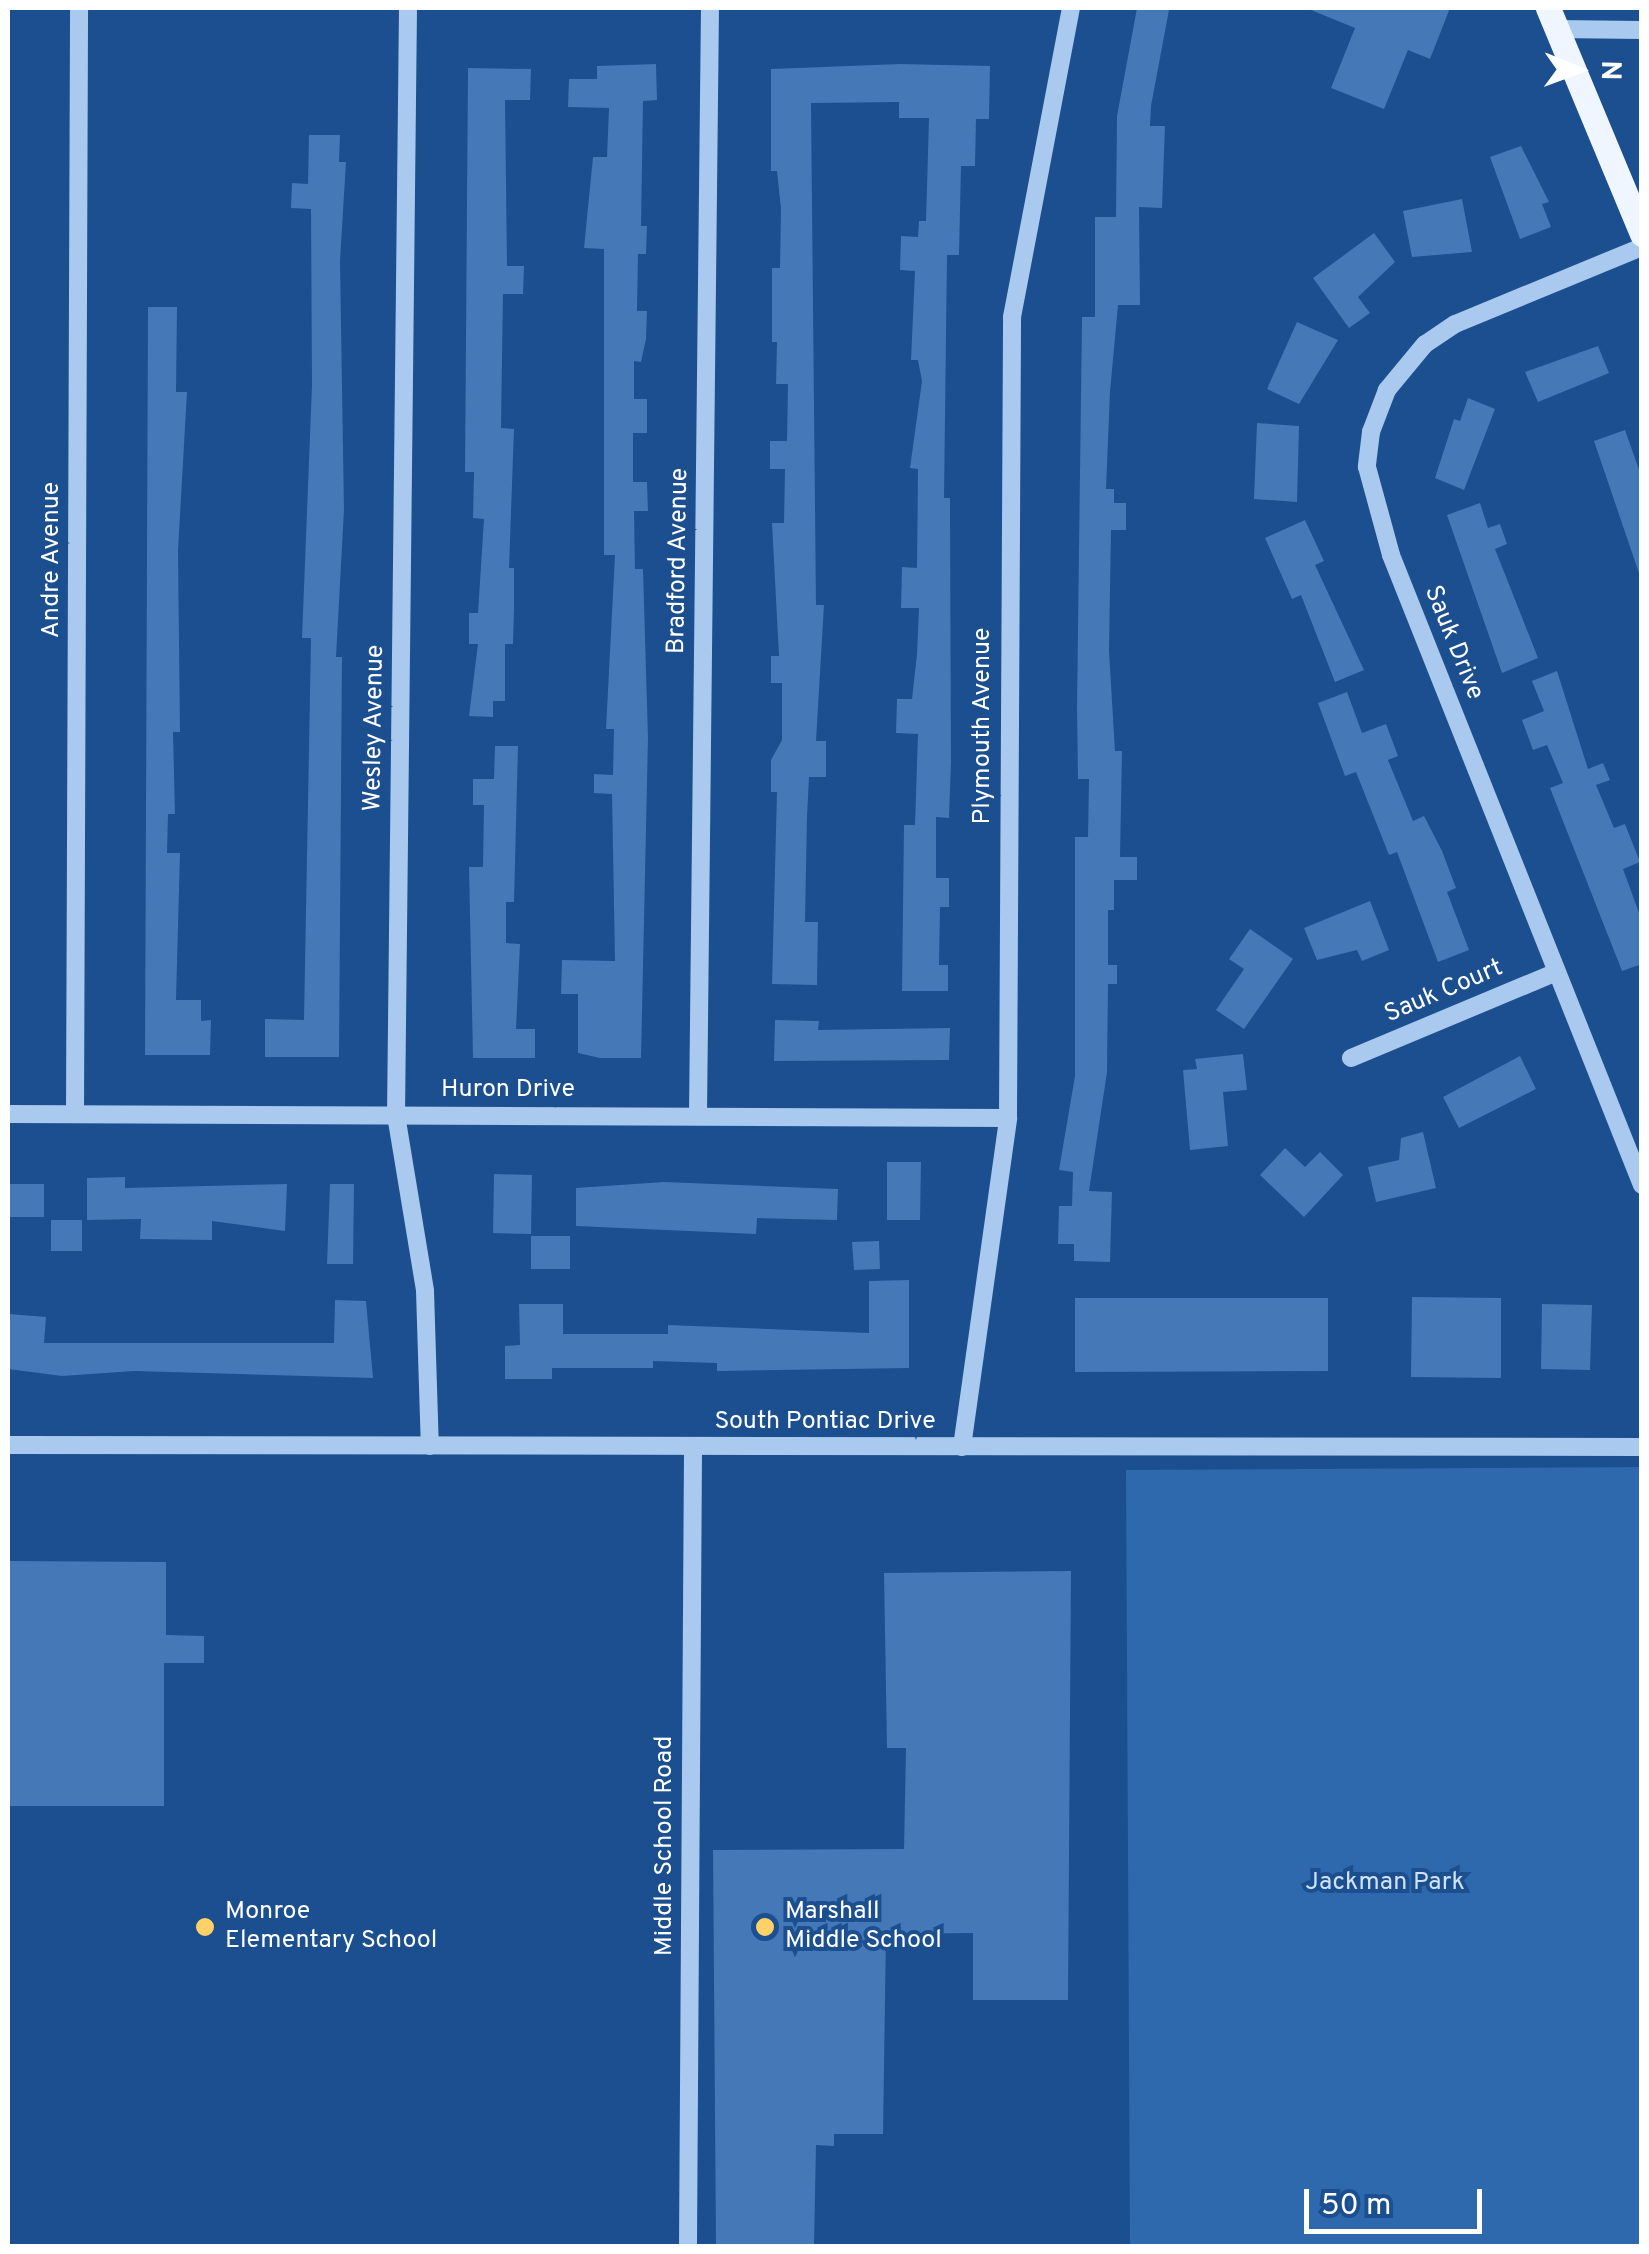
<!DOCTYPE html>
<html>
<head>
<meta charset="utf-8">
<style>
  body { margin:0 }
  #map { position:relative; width:1649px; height:2254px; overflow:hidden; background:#1b4f8f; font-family:Overpass,sans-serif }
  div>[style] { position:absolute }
  .green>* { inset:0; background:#2e69ad }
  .building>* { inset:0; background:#4478b7 }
  .minor>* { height:18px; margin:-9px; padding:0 9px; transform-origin:9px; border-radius:9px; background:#a9c9ee }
  .major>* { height:25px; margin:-12.5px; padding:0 12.5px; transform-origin:12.5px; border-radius:12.5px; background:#f0f6ff }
  .dots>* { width:28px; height:28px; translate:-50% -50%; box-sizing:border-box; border:5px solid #1b4f8f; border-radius:50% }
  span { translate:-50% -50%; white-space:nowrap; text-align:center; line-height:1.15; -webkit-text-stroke:8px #1b4f8f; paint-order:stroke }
  .street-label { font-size:25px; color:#fff }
  .park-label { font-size:25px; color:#cfe3fa }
  .poi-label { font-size:25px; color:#fff }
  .left { translate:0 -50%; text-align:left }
  .frame { position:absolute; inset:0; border:10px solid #fff; pointer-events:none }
  .north { position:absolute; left:1529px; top:20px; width:100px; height:100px; -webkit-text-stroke:8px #1b4f8f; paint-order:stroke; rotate:91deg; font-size:28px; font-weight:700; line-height:40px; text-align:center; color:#fff }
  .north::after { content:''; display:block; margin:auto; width:35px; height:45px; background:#fff; clip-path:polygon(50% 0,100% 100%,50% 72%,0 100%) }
  .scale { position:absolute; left:1304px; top:2189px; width:178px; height:45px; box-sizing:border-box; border:5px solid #fff; border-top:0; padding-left:12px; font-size:30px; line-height:35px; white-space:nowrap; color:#fff; -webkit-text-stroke:8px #1b4f8f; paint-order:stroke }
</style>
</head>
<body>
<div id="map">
  <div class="green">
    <div style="clip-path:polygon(1641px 1467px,1641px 2246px,1130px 2246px,1126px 1470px)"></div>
  </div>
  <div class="building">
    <div style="clip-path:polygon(1137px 8px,1169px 10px,1151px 106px,1150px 126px,1165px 126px,1162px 208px,1139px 207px,1140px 305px,1118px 305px,1110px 392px,1106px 489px,1114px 489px,1114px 503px,1126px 503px,1126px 530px,1111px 530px,1109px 651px,1115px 751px,1122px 751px,1120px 857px,1137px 857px,1137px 880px,1114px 880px,1114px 910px,1108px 910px,1108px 965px,1117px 965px,1117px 984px,1108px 984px,1107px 1072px,1089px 1191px,1112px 1192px,1110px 1262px,1074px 1261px,1074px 1244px,1058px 1244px,1059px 1206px,1072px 1206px,1073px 1172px,1059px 1170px,1075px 1076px,1075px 837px,1088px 837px,1089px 779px,1078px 779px,1077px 706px,1082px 317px,1095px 317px,1095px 217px,1116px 217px,1117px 116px)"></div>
    <div style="clip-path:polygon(1306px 8px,1450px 8px,1430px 59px,1408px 50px,1384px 109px,1331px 88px,1355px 28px)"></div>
    <div style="clip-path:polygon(656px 64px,657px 100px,643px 101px,641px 226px,647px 226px,646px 254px,638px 254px,637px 311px,647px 311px,646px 339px,641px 362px,634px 361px,634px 399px,647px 399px,647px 433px,633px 433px,633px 482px,647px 482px,648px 511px,634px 511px,635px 569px,643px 569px,648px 738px,641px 1058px,600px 1058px,578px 1053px,578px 994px,561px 994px,562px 960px,615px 961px,612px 794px,594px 793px,594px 774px,613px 775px,614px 729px,606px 729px,615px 555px,604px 555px,604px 249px,584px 248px,593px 157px,607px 157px,609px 108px,568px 107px,569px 79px,597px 79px,597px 66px)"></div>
    <div style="clip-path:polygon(900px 64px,990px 66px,989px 119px,976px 119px,975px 166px,961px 166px,959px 255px,947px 255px,944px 498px,950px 498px,951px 763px,949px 818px,936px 817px,936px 878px,949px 878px,949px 907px,940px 907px,939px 965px,948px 965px,948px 991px,902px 991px,904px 825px,915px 825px,918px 734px,896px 733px,897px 699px,912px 699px,917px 654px,919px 608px,901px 608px,902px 567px,917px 568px,918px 469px,910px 468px,922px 381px,918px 360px,911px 360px,915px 271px,900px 270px,901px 236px,918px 237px,919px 221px,926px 221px,929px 118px,899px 118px,899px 102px,811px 103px,816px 605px,824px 605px,816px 741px,826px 741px,826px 777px,809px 777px,807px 817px,805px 922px,818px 922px,817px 985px,772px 984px,777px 792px,771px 792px,771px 760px,782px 740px,782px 683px,771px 683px,771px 656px,779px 656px,772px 523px,784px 523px,785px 469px,770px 469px,770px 441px,787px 441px,788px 384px,776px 384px,777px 342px,772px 342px,772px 268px,780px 268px,781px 209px,777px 171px,771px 171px,771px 69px)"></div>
    <div style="clip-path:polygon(468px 68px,531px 69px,530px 100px,505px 100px,507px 266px,524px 266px,523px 294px,503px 294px,501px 428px,514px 429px,509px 568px,514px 568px,514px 610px,513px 644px,505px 644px,505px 701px,493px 701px,493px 717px,469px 716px,478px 644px,469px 644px,469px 613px,478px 613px,484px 519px,473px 518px,474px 472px,465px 472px)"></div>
    <div style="clip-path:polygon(309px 135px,340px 135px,339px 162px,346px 162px,340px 261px,344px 510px,336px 657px,342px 657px,339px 1057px,265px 1057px,265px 1019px,304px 1020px,311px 638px,302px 638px,312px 385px,311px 209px,291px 208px,292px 183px,308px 184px)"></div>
    <div style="clip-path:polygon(1521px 146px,1549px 202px,1542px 204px,1551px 227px,1520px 239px,1490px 157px)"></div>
    <div style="clip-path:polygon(1462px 199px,1472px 252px,1412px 257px,1403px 211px)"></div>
    <div style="clip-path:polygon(1374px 233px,1395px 262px,1358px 297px,1370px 313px,1349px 328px,1313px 278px)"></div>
    <div style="clip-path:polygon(148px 307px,177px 307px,176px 392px,187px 392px,178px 551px,180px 732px,173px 732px,175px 814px,168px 814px,167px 853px,180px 853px,176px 1000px,201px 1000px,201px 1021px,211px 1020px,210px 1055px,145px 1055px)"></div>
    <div style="clip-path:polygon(1297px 322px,1338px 340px,1299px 404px,1267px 389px)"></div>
    <div style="clip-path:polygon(1598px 346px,1609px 373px,1538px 402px,1525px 372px)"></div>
    <div style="clip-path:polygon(1468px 398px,1495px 409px,1464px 490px,1435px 478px,1454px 419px,1460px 421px)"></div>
    <div style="clip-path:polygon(1257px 423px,1299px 426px,1297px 502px,1254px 499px)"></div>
    <div style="clip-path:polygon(1625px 430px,1642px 478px,1642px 582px,1594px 441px)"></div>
    <div style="clip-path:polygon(1480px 503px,1488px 528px,1500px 524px,1507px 544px,1495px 549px,1538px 658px,1502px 673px,1447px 515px)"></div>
    <div style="clip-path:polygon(1305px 520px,1324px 561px,1315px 565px,1364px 670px,1335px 682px,1301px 595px,1292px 599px,1265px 538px)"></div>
    <div style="clip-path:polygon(1557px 671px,1588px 769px,1603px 763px,1610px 780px,1596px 785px,1614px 828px,1625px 824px,1640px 862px,1623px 869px,1642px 921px,1642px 964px,1622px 971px,1550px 788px,1563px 783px,1547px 745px,1533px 750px,1522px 720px,1544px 711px,1532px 681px)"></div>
    <div style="clip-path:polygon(1347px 692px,1362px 733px,1386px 724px,1398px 756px,1388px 760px,1413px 821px,1424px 816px,1442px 851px,1456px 888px,1447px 892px,1469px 950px,1438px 962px,1397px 852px,1389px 855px,1356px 772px,1345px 776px,1318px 703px)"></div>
    <div style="clip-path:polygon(495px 746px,518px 746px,514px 902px,506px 902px,506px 943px,520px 944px,516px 1029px,535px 1029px,535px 1058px,473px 1058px,469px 867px,483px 867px,484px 805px,473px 805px,473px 779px,494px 779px)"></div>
    <div style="clip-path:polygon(1370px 901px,1389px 950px,1362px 961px,1357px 950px,1317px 960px,1304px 928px)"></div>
    <div style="clip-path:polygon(1250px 929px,1293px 959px,1244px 1029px,1216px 1010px,1244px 969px,1229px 959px)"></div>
    <div style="clip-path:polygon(775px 1020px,819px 1021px,818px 1030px,950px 1028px,949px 1060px,774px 1061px)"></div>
    <div style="clip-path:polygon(1243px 1054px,1247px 1090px,1223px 1092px,1228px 1146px,1190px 1150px,1183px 1070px,1197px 1069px,1195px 1059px)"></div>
    <div style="clip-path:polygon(1520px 1056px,1536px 1089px,1459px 1128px,1443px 1097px)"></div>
    <div style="clip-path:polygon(1423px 1132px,1436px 1188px,1376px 1202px,1368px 1167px,1399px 1160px,1401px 1138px)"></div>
    <div style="clip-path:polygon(1285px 1148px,1305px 1167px,1320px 1152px,1343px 1175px,1304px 1217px,1260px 1175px)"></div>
    <div style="clip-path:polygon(887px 1162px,921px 1162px,920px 1220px,887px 1220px)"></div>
    <div style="clip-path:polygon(494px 1174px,532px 1175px,531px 1234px,493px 1233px)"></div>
    <div style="clip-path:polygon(125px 1177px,125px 1188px,287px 1184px,285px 1231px,212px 1221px,212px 1240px,140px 1239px,141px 1219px,87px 1220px,87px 1178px)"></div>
    <div style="clip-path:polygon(664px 1182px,838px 1189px,837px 1220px,757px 1218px,756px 1234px,576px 1226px,576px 1188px)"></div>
    <div style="clip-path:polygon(8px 1184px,44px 1184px,44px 1217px,8px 1217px)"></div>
    <div style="clip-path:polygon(330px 1184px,354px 1184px,353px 1264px,327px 1264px)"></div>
    <div style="clip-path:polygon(51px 1220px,82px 1220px,82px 1251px,51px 1251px)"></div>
    <div style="clip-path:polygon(531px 1236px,570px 1236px,570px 1269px,531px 1269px)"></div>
    <div style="clip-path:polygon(879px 1241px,880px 1269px,854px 1270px,852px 1242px)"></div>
    <div style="clip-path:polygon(909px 1280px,909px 1368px,717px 1371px,717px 1363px,653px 1361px,653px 1368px,552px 1368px,552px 1379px,505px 1379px,505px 1346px,520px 1345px,519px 1304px,563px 1304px,563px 1334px,668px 1334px,668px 1325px,869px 1333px,869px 1281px)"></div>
    <div style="clip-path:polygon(1412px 1297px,1501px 1298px,1501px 1378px,1411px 1377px)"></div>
    <div style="clip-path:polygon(1075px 1298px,1328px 1298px,1328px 1371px,1075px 1372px)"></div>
    <div style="clip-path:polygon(335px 1300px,366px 1301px,373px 1378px,134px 1371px,62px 1376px,8px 1369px,9px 1314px,46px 1317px,44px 1343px,334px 1343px)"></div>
    <div style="clip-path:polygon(1542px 1304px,1592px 1305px,1590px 1370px,1541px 1369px)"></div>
    <div style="clip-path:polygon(8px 1561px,166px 1562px,166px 1635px,204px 1636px,204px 1663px,164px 1663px,164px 1806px,8px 1806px)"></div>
    <div style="clip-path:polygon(1071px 1571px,1068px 2000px,973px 2000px,973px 1933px,886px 1934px,883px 2134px,834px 2134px,834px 2146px,816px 2145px,814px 2246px,716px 2246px,713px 1850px,904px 1849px,906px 1748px,887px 1748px,884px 1573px)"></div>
  </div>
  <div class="minor">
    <div style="left:408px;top:8px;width:1107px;rotate:90.62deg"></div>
    <div style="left:396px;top:1115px;width:178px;rotate:80.6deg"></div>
    <div style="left:425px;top:1291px;width:155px;rotate:88.2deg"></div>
    <div style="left:1556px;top:29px;width:86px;rotate:0.7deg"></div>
    <div style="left:1642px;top:247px;width:202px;rotate:157.6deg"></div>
    <div style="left:1455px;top:324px;width:36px;rotate:146deg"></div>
    <div style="left:1425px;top:344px;width:60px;rotate:129.6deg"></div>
    <div style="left:1387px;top:390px;width:45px;rotate:110.9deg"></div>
    <div style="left:1371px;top:432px;width:35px;rotate:97deg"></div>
    <div style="left:1367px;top:467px;width:91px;rotate:74.7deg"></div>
    <div style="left:1391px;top:555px;width:678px;rotate:68.28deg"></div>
    <div style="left:1351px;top:1058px;width:223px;rotate:-22.7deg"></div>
    <div style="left:8px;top:1114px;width:1000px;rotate:0.23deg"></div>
    <div style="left:75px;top:1114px;width:1106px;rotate:-89.79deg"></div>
    <div style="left:698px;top:1115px;width:1107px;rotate:-89.38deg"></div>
    <div style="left:8px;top:1445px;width:1634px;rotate:0.07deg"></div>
    <div style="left:962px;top:1447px;width:332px;rotate:-82deg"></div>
    <div style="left:1008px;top:1118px;width:801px;rotate:-89.71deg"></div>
    <div style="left:1012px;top:317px;width:315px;rotate:-79.2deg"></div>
    <div style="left:688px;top:2246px;width:799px;rotate:-89.64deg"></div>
  </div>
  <div class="major">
    <div style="left:1548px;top:8px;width:245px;rotate:67.4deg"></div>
  </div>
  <div class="dots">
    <div style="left:205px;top:1927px;background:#ffd166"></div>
    <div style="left:765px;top:1927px;background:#ffd166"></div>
  </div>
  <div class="street-label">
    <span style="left:52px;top:560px;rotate:-90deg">Andre Avenue</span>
    <span style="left:679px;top:561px;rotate:-89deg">Bradford Avenue</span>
    <span style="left:1453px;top:643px;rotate:68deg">Sauk Drive</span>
    <span style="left:983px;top:726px;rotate:-90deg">Plymouth Avenue</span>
    <span style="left:375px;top:728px;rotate:-89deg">Wesley Avenue</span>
    <span style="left:1444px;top:992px;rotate:-23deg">Sauk Court</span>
    <span style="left:508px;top:1090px">Huron Drive</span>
    <span style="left:825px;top:1422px">South Pontiac Drive</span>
    <span style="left:665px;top:1846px;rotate:-90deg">Middle School Road</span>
  </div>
  <div class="park-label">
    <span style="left:1385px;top:1883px">Jackman Park</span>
  </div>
  <div class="poi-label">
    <span class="left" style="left:225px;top:1927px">Monroe<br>Elementary School</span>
    <span class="left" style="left:785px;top:1927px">Marshall<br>Middle School</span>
  </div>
  <div class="frame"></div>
  <div class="north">N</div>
  <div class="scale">50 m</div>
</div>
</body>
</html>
